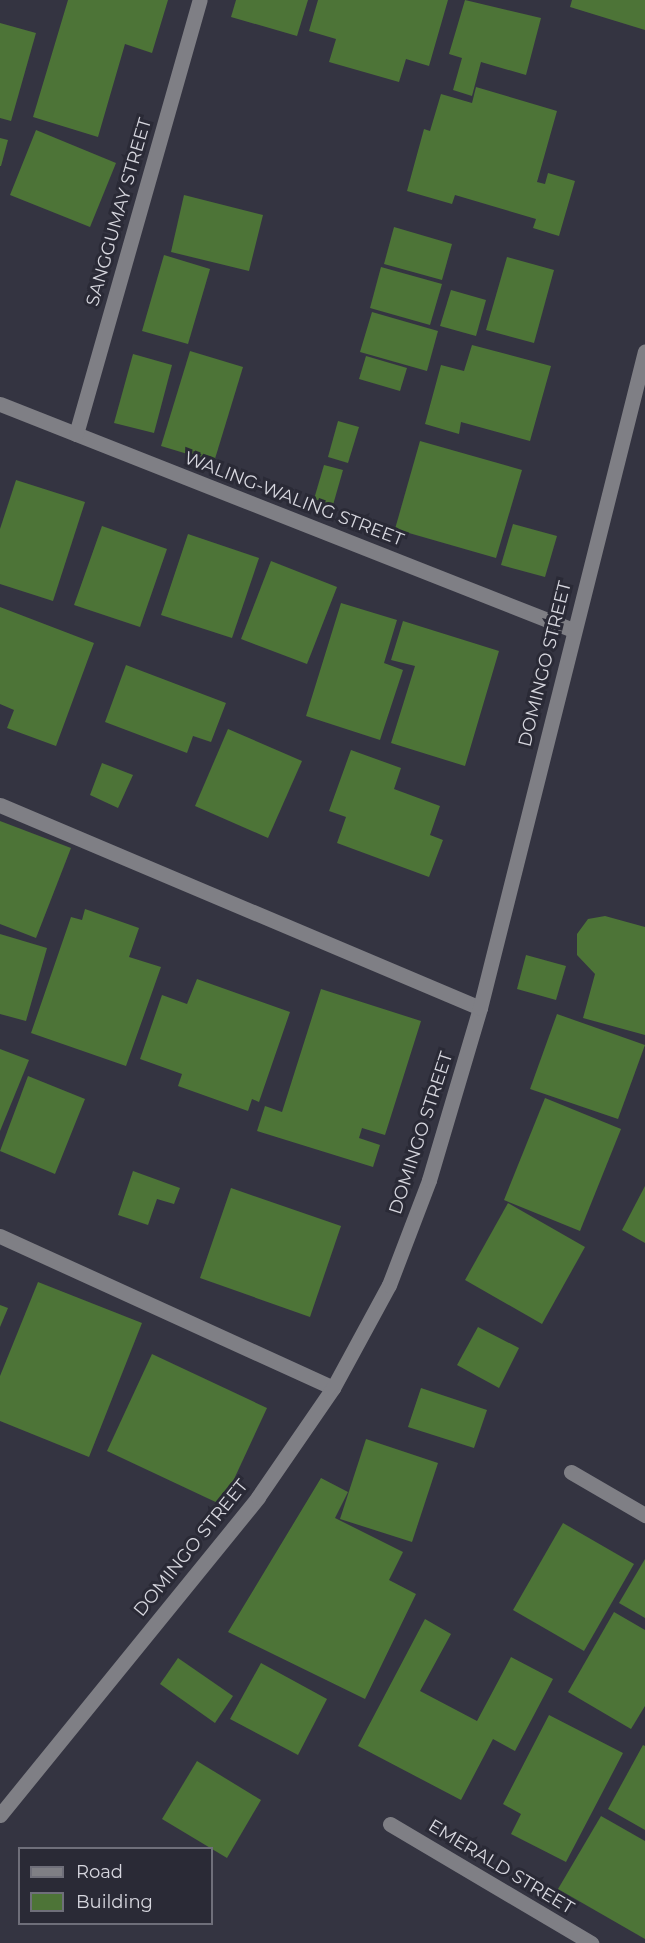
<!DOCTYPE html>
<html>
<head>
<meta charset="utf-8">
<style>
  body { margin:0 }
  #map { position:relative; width:645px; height:1943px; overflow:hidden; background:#343441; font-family:Montserrat,sans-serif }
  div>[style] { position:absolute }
  .building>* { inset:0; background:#4d7437 }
  .minor>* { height:15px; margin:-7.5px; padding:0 7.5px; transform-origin:7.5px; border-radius:7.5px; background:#7f7f85 }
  span { translate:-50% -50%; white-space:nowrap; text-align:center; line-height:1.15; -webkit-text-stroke:6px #2a2a36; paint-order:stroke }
  .street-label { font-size:18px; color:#d7d7df }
  .legend { position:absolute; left:18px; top:1847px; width:195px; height:78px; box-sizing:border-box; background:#2a2a36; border:2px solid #6f6f7a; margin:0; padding:8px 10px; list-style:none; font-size:18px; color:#d7d7df }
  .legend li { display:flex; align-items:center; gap:12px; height:30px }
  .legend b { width:30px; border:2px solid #6f6f7a }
</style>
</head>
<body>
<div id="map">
  <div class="building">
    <div style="clip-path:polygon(68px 0,168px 0,152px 53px,125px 44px,98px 137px,33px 117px)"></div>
    <div style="clip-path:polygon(236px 0,308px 0,297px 36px,231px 17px)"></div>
    <div style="clip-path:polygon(318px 0,448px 0,429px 66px,406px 59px,399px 82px,329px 62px,336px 39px,309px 31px)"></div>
    <div style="clip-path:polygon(465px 0,541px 18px,526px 75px,481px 62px,472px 96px,453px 90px,462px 58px,449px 54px)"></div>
    <div style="clip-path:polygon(572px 0,645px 0,645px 30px,570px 7px)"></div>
    <div style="clip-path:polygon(0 23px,36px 33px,11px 121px,0 118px)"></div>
    <div style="clip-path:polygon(476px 87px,557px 111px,537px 182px,545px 184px,548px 173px,575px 181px,559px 236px,533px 228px,536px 219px,455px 195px,452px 204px,407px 191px,424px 129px,430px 131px,441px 94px,472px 103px)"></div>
    <div style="clip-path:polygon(36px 130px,116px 163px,90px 227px,10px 195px)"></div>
    <div style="clip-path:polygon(0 138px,8px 140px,1px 166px,0 166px)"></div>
    <div style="clip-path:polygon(184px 195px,263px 215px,249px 271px,171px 252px)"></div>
    <div style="clip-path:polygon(394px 227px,452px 244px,442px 280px,384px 264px)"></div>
    <div style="clip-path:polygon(164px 255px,210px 269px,188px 344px,142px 331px)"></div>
    <div style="clip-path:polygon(507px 257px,554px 270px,534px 343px,486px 330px)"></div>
    <div style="clip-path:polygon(381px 267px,442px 284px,430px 325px,370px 308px)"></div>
    <div style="clip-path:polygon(451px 290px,486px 300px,476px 336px,440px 326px)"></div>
    <div style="clip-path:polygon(372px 312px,438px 331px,427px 371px,360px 352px)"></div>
    <div style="clip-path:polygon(472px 345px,551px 366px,530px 441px,461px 422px,459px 434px,425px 424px,441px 365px,464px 371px)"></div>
    <div style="clip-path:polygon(190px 351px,243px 367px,214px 462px,161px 446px)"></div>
    <div style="clip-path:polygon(133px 354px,172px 365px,154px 433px,114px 423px)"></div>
    <div style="clip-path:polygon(366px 356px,407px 368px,400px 391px,359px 379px)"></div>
    <div style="clip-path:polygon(338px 421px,359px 427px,348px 463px,328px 457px)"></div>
    <div style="clip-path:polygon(420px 441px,522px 470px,496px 558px,395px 529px)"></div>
    <div style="clip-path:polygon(324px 465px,343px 470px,333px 505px,314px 499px)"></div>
    <div style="clip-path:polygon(16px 480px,85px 502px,53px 601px,0 584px,0 529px)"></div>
    <div style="clip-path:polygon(513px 524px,557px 536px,545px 577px,501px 565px)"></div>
    <div style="clip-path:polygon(102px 526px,167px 549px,140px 627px,74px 605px)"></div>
    <div style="clip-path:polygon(188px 534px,259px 558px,232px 638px,161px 615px)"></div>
    <div style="clip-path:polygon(271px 561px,337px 587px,307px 664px,241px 639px)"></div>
    <div style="clip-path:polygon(341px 603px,397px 620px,384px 663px,403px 670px,380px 740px,306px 716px)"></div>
    <div style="clip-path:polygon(0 607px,94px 643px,56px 746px,7px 728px,14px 710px,0 704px)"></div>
    <div style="clip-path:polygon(403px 621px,499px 651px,465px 766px,391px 743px,415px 666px,391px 660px)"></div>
    <div style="clip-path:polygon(126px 665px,226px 703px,211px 742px,193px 736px,187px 753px,105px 722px)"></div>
    <div style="clip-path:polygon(228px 729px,302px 761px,268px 838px,195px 806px)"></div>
    <div style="clip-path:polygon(351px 750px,401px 768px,394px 789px,440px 806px,430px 835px,443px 840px,429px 877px,337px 843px,346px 817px,329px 811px)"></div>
    <div style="clip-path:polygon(102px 763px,133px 775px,118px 808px,90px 795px)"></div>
    <div style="clip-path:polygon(0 821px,71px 848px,36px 938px,0 924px)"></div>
    <div style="clip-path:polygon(85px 909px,139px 928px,129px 957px,161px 967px,126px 1066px,31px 1033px,71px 917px,82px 920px)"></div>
    <div style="clip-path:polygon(605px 916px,645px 927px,645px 1035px,583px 1018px,595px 974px,577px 955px,577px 934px,588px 919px)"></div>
    <div style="clip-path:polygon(0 934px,47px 948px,26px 1021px,0 1014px)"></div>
    <div style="clip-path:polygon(526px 955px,566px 966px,556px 1000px,517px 989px)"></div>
    <div style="clip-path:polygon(197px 979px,290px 1012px,259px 1102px,252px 1099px,248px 1111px,178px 1086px,182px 1074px,140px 1059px,162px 995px,187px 1004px)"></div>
    <div style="clip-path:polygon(321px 989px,421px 1021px,385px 1135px,362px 1128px,359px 1138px,380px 1145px,373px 1167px,257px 1131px,265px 1106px,282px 1112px)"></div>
    <div style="clip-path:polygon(557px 1014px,645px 1045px,618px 1119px,530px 1089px)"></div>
    <div style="clip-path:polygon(0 1049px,29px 1060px,0 1131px)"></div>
    <div style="clip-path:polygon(28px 1076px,85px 1099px,55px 1174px,0 1151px)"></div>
    <div style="clip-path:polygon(545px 1098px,621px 1129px,580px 1231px,504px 1200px)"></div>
    <div style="clip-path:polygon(133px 1171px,180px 1188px,174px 1204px,157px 1199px,148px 1225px,118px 1215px)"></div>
    <div style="clip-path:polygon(645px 1186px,645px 1243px,622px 1230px)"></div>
    <div style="clip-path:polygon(231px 1188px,341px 1226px,310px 1317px,200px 1278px)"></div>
    <div style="clip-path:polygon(508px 1203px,585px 1247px,542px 1324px,465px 1280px)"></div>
    <div style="clip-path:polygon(38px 1282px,142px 1323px,89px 1457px,0 1421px,0 1376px)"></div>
    <div style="clip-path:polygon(0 1305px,8px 1308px,0 1327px)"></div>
    <div style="clip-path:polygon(478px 1327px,519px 1348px,499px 1388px,457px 1365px)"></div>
    <div style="clip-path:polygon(152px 1354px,267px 1408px,222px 1505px,107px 1451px)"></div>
    <div style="clip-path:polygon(421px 1388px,487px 1410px,474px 1448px,408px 1427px)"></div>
    <div style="clip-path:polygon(366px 1439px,438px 1463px,412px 1542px,340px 1519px)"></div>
    <div style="clip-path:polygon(321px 1478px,348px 1492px,335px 1518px,403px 1552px,389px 1580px,416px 1594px,365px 1699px,228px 1632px)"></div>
    <div style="clip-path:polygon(563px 1523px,634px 1564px,584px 1651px,513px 1610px)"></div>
    <div style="clip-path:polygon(645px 1559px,645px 1618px,619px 1603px)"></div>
    <div style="clip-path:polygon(614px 1612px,645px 1630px,645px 1706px,631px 1729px,568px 1692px)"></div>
    <div style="clip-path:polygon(425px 1619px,451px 1634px,420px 1691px,477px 1721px,511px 1657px,553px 1679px,515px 1751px,493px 1739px,461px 1800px,358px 1746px)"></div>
    <div style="clip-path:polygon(178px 1658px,233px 1696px,215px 1723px,160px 1684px)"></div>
    <div style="clip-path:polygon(261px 1663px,327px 1699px,298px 1755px,230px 1719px)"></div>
    <div style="clip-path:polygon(549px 1715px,623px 1753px,566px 1862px,511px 1834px,521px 1814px,503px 1804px)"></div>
    <div style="clip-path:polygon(643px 1745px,645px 1746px,645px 1830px,608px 1809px)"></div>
    <div style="clip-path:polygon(197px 1761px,261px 1800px,227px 1858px,162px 1819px)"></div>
    <div style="clip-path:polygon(601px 1816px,645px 1841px,645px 1939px,558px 1889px)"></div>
  </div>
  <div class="minor">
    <div style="left:0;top:404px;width:616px;rotate:21.53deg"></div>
    <div style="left:76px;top:434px;width:451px;rotate:-74.1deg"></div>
    <div style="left:0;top:805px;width:521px;rotate:22.92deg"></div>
    <div style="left:0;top:1236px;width:366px;rotate:24.5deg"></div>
    <div style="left:571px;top:1472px;width:86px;rotate:30.2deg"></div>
    <div style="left:0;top:1815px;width:409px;rotate:-50.9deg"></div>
    <div style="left:258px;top:1497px;width:132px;rotate:-55.5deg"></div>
    <div style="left:333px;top:1388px;width:117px;rotate:-61.5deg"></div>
    <div style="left:389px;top:1285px;width:112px;rotate:-69.1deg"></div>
    <div style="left:429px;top:1180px;width:179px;rotate:-73.5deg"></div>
    <div style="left:480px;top:1008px;width:677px;rotate:-75.9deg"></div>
    <div style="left:390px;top:1824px;width:234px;rotate:30.6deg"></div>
  </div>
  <div class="street-label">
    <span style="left:119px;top:212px;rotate:-74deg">SANGGUMAY STREET</span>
    <span style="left:294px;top:499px;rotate:21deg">WALING-WALING STREET</span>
    <span style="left:545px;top:664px;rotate:-76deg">DOMINGO STREET</span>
    <span style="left:421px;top:1133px;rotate:-72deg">DOMINGO STREET</span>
    <span style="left:191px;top:1548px;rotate:-51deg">DOMINGO STREET</span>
    <span style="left:501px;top:1867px;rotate:31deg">EMERALD STREET</span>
  </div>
  <ul class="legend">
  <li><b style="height:8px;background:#7f7f85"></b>Road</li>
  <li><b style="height:16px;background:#4d7437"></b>Building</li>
  </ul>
</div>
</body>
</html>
